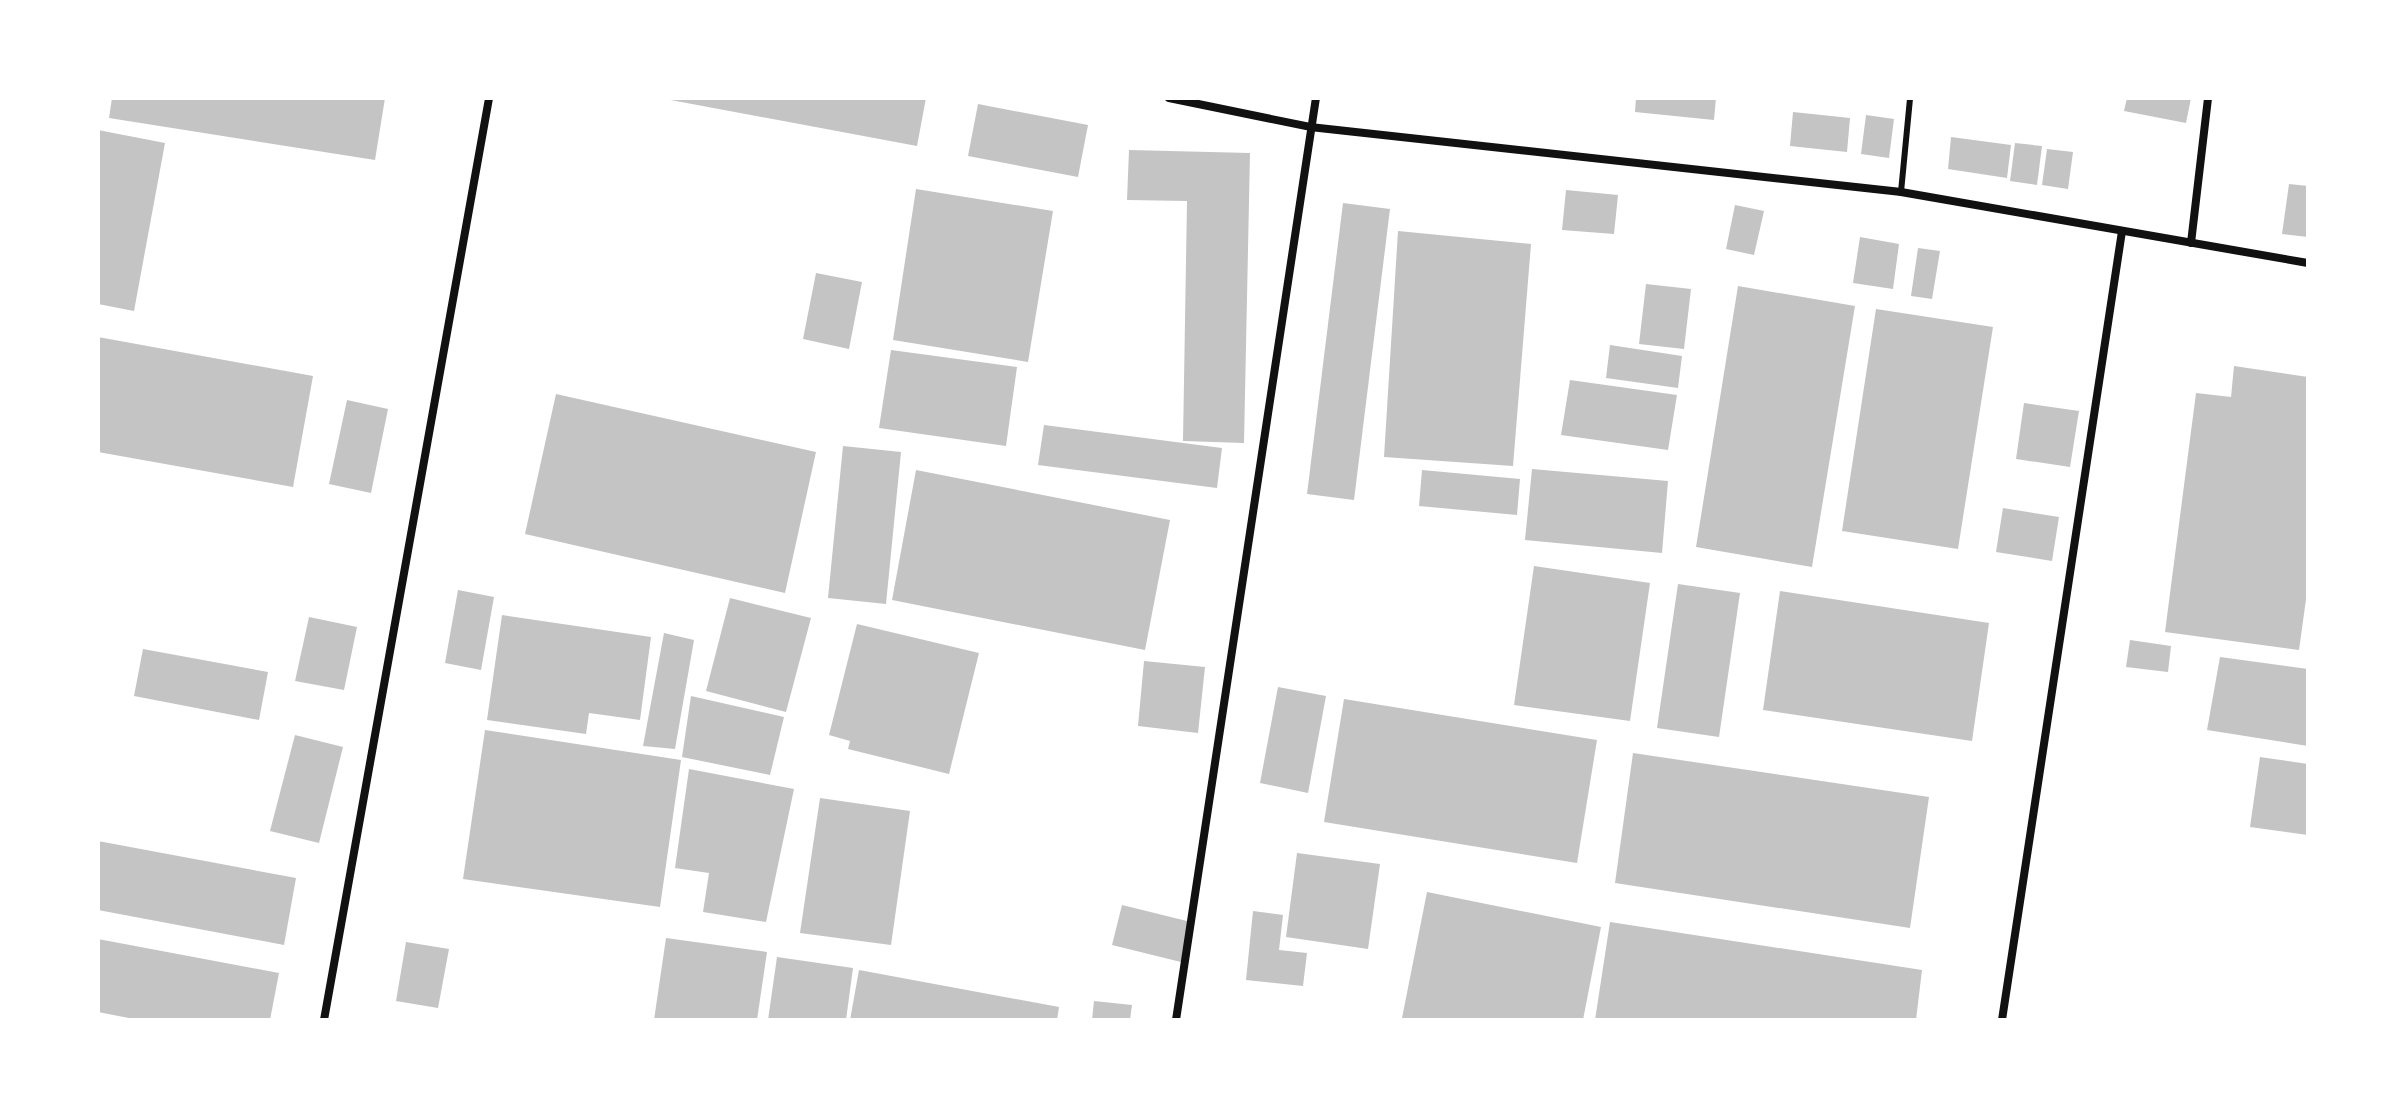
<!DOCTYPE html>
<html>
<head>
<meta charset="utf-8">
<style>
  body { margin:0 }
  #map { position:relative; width:2406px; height:1118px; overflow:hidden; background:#fff; font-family:Manrope,sans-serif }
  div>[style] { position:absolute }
  .building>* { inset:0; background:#c4c4c4 }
  .service>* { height:6px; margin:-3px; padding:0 3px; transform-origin:3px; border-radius:3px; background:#111 }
  .minor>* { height:8px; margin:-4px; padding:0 4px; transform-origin:4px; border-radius:4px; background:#111 }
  span { translate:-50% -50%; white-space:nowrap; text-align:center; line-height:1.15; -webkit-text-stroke:8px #fff; paint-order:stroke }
  .frame { position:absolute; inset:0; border:100px solid #fff; pointer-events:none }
</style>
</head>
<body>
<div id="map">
  <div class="building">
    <div style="clip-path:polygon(112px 98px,385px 98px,375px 160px,109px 118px)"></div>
    <div style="clip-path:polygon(660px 98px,926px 98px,917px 146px)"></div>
    <div style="clip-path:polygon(1636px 98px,1716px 98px,1714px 120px,1635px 112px)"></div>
    <div style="clip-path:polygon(2127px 98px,2191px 98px,2186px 123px,2124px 111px)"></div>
    <div style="clip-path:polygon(978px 104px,1088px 125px,1078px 177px,968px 156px)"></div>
    <div style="clip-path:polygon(1793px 112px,1850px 118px,1847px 152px,1790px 146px)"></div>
    <div style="clip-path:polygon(1866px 115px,1894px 119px,1889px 158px,1861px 154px)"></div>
    <div style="clip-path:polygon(98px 130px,165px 143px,134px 311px,98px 304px)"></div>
    <div style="clip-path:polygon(1951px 137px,2011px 145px,2007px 178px,1948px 169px)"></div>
    <div style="clip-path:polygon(2015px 143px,2042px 146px,2037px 185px,2010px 181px)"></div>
    <div style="clip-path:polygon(2047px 149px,2073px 152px,2068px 189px,2042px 185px)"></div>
    <div style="clip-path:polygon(1129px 150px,1250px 153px,1244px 443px,1183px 441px,1187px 201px,1127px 200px)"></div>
    <div style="clip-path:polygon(2289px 184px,2308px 186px,2308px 237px,2282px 234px)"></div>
    <div style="clip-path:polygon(916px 189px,1053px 211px,1028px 362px,893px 340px)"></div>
    <div style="clip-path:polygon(1566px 190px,1618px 195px,1614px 234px,1562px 230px)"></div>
    <div style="clip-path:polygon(1343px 203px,1390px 209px,1354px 500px,1307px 494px)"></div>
    <div style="clip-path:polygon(1735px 205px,1764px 211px,1754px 255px,1726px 249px)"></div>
    <div style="clip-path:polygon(1398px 231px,1531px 244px,1513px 466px,1384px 457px)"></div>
    <div style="clip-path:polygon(1860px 237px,1899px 244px,1893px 289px,1853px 283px)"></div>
    <div style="clip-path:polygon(1918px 248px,1940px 251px,1932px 299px,1911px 296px)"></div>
    <div style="clip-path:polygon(816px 273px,862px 282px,849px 349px,803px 339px)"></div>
    <div style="clip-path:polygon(1646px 284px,1691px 289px,1684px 349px,1639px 344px)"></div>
    <div style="clip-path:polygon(1738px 286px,1855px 306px,1812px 567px,1696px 547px)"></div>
    <div style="clip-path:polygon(1876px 309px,1993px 327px,1958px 549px,1842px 531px)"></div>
    <div style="clip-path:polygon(98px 337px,313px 376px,293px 487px,98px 452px)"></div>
    <div style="clip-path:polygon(1610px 345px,1682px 356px,1678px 388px,1606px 378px)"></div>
    <div style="clip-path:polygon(891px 350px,1017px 367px,1006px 446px,879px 428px)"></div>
    <div style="clip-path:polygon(2234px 366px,2308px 377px,2308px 585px,2299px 650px,2165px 632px,2196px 393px,2231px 397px)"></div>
    <div style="clip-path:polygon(1570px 380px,1677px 395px,1668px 450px,1561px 435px)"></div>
    <div style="clip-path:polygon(556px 394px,816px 452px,785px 593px,525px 534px)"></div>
    <div style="clip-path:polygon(347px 400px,388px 409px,371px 493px,329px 484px)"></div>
    <div style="clip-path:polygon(2024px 403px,2079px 411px,2070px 467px,2016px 459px)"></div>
    <div style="clip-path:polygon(1044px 425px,1222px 448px,1217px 488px,1038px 465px)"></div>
    <div style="clip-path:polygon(843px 446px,901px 452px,886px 604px,828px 598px)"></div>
    <div style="clip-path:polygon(1532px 469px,1668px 481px,1662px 553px,1525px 540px)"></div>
    <div style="clip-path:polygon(916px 470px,1170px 520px,1145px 650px,892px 600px)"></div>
    <div style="clip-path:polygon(1422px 470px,1520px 479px,1517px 515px,1419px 506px)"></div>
    <div style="clip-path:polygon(2003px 508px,2059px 517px,2052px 561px,1996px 552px)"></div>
    <div style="clip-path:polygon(1534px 566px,1650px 583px,1630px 721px,1514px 705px)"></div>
    <div style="clip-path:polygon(1678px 584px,1740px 593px,1719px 737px,1657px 728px)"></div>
    <div style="clip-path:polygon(458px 590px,494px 597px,481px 670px,445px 663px)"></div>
    <div style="clip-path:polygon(1780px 591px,1989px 623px,1972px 741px,1763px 710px)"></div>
    <div style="clip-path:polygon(730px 598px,811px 618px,786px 712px,706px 691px)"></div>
    <div style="clip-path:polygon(502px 615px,651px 637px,640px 720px,589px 713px,586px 734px,487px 720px)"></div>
    <div style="clip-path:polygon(309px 617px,357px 627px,344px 690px,295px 681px)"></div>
    <div style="clip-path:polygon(857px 624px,979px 653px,949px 774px,848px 749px,850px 741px,829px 735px)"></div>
    <div style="clip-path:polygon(664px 633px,694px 640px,675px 749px,643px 746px)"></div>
    <div style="clip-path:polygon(2130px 640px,2171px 646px,2168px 672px,2126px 667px)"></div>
    <div style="clip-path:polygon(143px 649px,268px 672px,259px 720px,134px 696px)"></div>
    <div style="clip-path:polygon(2220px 657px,2308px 669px,2308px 746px,2207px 730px)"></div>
    <div style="clip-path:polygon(1144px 661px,1205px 667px,1198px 733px,1138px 726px)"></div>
    <div style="clip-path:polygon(1278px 687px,1326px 696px,1308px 793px,1260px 783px)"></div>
    <div style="clip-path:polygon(691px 696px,784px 717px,770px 775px,682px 757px)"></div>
    <div style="clip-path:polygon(1344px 699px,1597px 740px,1577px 863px,1324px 822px)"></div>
    <div style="clip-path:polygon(485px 730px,681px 760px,660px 907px,463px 879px)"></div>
    <div style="clip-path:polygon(295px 735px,343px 747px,319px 843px,270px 831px)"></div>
    <div style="clip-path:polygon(1633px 753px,1929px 797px,1910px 928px,1615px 883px)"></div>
    <div style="clip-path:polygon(2260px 757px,2308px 764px,2308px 835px,2250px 827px)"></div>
    <div style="clip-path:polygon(689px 769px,794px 789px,766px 922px,703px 912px,709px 873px,675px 868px)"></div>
    <div style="clip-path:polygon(820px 798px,910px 811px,891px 945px,800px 933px)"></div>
    <div style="clip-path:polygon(98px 841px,296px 878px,284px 945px,98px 910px)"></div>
    <div style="clip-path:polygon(1297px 853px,1380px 864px,1368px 949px,1286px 937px)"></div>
    <div style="clip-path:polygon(1427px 892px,1601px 927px,1583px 1020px,1402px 1018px)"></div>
    <div style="clip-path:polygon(1122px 905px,1191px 922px,1181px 962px,1112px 945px)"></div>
    <div style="clip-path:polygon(1253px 911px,1283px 915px,1279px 950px,1307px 953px,1303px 986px,1246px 980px)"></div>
    <div style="clip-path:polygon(1610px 922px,1922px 970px,1916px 1020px,1595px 1020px)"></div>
    <div style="clip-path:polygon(666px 938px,767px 952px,757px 1020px,654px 1020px)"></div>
    <div style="clip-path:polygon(98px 939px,279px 973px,270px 1020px,139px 1020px,98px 1012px)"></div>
    <div style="clip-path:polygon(406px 942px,449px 949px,438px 1008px,396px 1001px)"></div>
    <div style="clip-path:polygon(777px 957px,853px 968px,846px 1020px,768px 1020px)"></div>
    <div style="clip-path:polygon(859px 970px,1059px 1007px,1057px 1020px,850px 1020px)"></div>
    <div style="clip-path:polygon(1094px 1001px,1132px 1005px,1130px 1020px,1092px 1020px)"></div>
  </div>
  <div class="service">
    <div style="left:1901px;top:192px;width:94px;rotate:-84.5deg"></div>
  </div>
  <div class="minor">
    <div style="left:1169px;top:98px;width:144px;rotate:11.6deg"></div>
    <div style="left:1310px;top:127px;width:595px;rotate:6.28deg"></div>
    <div style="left:1901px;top:192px;width:413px;rotate:9.9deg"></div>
    <div style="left:2191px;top:243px;width:146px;rotate:-83.3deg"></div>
    <div style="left:324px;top:1020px;width:937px;rotate:-79.85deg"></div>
    <div style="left:1176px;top:1020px;width:933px;rotate:-81.37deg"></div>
    <div style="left:2002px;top:1020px;width:798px;rotate:-81.35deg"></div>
  </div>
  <div class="frame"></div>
</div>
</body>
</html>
